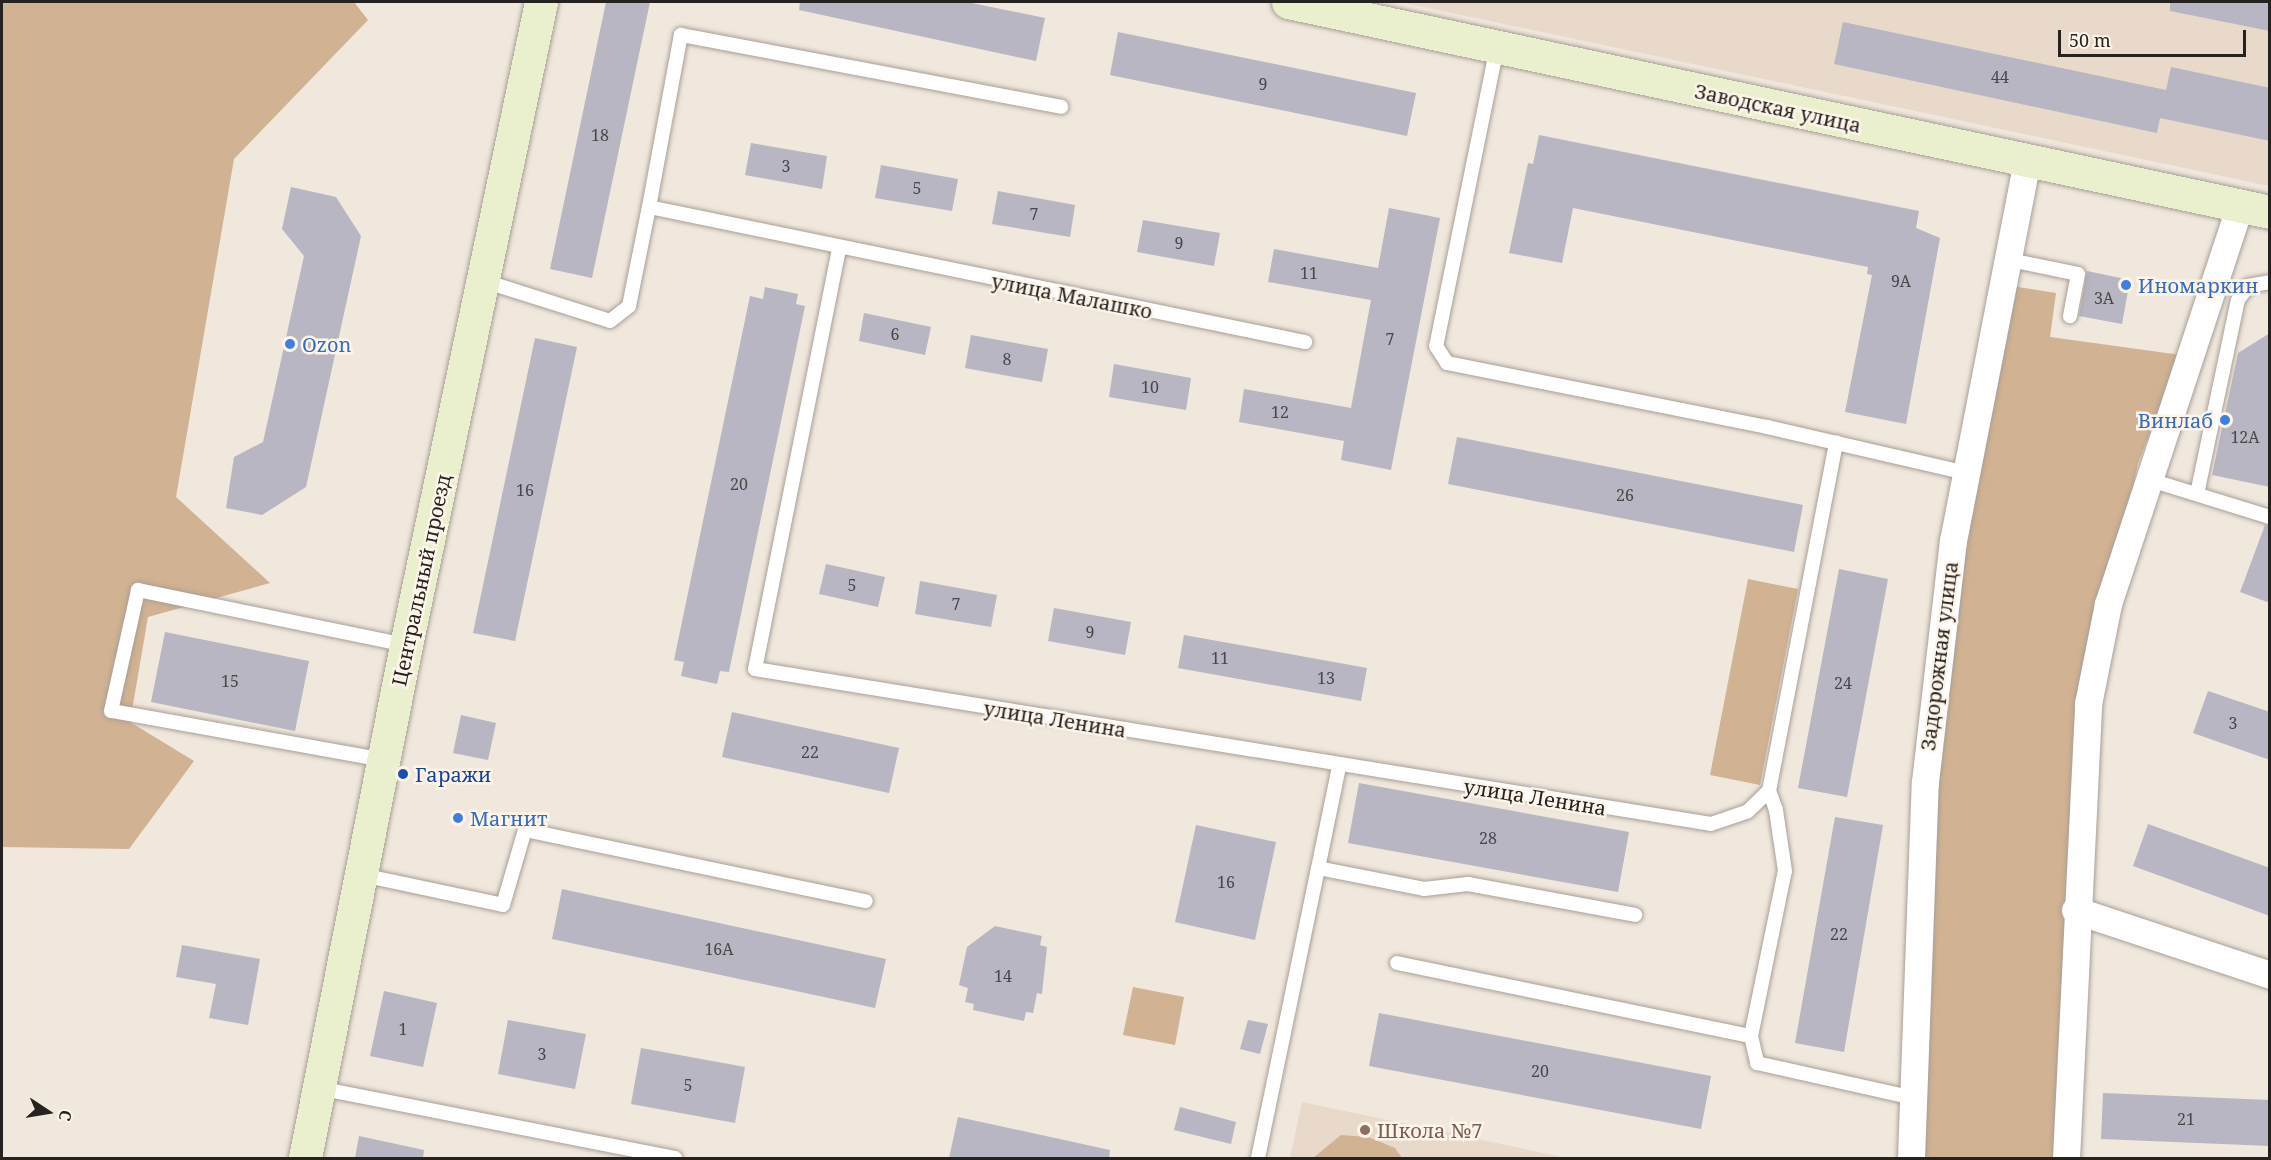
<!DOCTYPE html>
<html>
<head>
<meta charset="utf-8">
<style>
  body { margin:0 }
  #map { position:relative; width:2271px; height:1160px; overflow:hidden; background:#f0e7dd; font-family:"Noto Serif",serif }
  div>[style] { position:absolute }
  .built>* { inset:0; background:#e8d9ca }
  .green>* { inset:0; background:#d1b292 }
  .building>* { inset:0; background:#b7b6c2 }
  .roads { filter:drop-shadow(0 0 2px #a89f96) drop-shadow(0 0 2px #a89f96) }
  .lane>* { height:14px; margin:-7px; padding:0 7px; transform-origin:7px; border-radius:7px; background:#fff }
  .street>* { height:27px; margin:-13.5px; padding:0 13.5px; transform-origin:13.5px; border-radius:13.5px; background:#fff }
  .secondary>* { height:33px; margin:-16.5px; padding:0 16.5px; transform-origin:16.5px; border-radius:16.5px; background:#eaf0ce }
  .dots>* { width:16px; height:16px; translate:-50% -50%; box-sizing:border-box; border:3px solid #fdf4ea; border-radius:50% }
  span { translate:-50% -50%; white-space:nowrap; text-align:center; line-height:1.15; -webkit-text-stroke:5px #fdf4ea; paint-order:stroke }
  .number-label { font-size:16px; color:#4a4748 }
  .number-label span { -webkit-text-stroke-width:0 }
  .street-label { font-size:20px; color:#25221f }
  .shop-label { font-size:20px; color:#366cbe }
  .left { translate:0 -50%; text-align:left }
  .right { translate:-100% -50%; text-align:right }
  .transit-label { font-size:20px; color:#164399 }
  .education-label { font-size:20px; color:#785e54 }
  .frame { position:absolute; inset:0; border:3px solid #25221f; pointer-events:none }
  .north { position:absolute; left:18px; top:1082px; width:60px; height:60px; -webkit-text-stroke:4px #fdf4ea; paint-order:stroke; rotate:102deg; font-size:16px; font-weight:700; line-height:24px; text-align:center; color:#25221f }
  .north::after { content:''; display:block; margin:auto; width:21px; height:27px; background:#25221f; clip-path:polygon(50% 0,100% 100%,50% 72%,0 100%) }
  .scale { position:absolute; left:2058px; top:30px; width:188px; height:27px; box-sizing:border-box; border:3px solid #25221f; border-top:0; padding-left:8px; font-size:18px; line-height:21px; white-space:nowrap; color:#25221f; -webkit-text-stroke:4px #fdf4ea; paint-order:stroke }
</style>
</head>
<body>
<div id="map">
  <div class="built">
    <div style="clip-path:polygon(1400px 2px,2269px 2px,2269px 186px)"></div>
    <div style="clip-path:polygon(1302px 1102px,1567px 1158px,1290px 1158px)"></div>
  </div>
  <div class="green">
    <div style="clip-path:polygon(2px 2px,354px 2px,368px 20px,234px 159px,176px 497px,270px 583px,148px 617px,130px 722px,194px 761px,129px 849px,2px 847px)"></div>
    <div style="clip-path:polygon(2005px 285px,2056px 293px,2050px 337px,2181px 355px,2138px 463px,2108px 604px,2066px 1158px,1910px 1158px,1925px 782px)"></div>
    <div style="clip-path:polygon(1748px 579px,1798px 589px,1760px 785px,1710px 775px)"></div>
    <div style="clip-path:polygon(1133px 987px,1184px 997px,1175px 1045px,1123px 1035px)"></div>
    <div style="clip-path:polygon(1341px 1135px,1368px 1137px,1395px 1148px,1402px 1158px,1313px 1158px)"></div>
  </div>
  <div class="building">
    <div style="clip-path:polygon(606px 2px,650px 2px,592px 278px,550px 269px)"></div>
    <div style="clip-path:polygon(800px 2px,967px 2px,1045px 18px,1036px 61px,799px 10px)"></div>
    <div style="clip-path:polygon(2170px 2px,2270px 2px,2270px 31px,2170px 11px)"></div>
    <div style="clip-path:polygon(1843px 22px,2166px 90px,2171px 67px,2270px 88px,2270px 141px,2160px 118px,2157px 133px,1834px 64px)"></div>
    <div style="clip-path:polygon(1118px 32px,1416px 93px,1407px 136px,1110px 75px)"></div>
    <div style="clip-path:polygon(1539px 135px,1919px 211px,1916px 228px,1940px 238px,1906px 424px,1845px 412px,1872px 275px,1867px 274px,1868px 267px,1573px 208px,1562px 263px,1509px 253px,1528px 163px,1533px 164px)"></div>
    <div style="clip-path:polygon(751px 143px,827px 156px,822px 189px,745px 175px)"></div>
    <div style="clip-path:polygon(881px 165px,958px 179px,952px 211px,875px 198px)"></div>
    <div style="clip-path:polygon(291px 187px,336px 197px,361px 236px,306px 487px,262px 515px,226px 508px,234px 457px,263px 442px,304px 256px,282px 229px)"></div>
    <div style="clip-path:polygon(998px 191px,1075px 205px,1070px 237px,992px 224px)"></div>
    <div style="clip-path:polygon(1389px 208px,1440px 218px,1391px 470px,1341px 460px,1344px 441px,1239px 422px,1244px 389px,1351px 408px,1371px 300px,1268px 282px,1274px 249px,1378px 268px)"></div>
    <div style="clip-path:polygon(1143px 220px,1220px 233px,1214px 266px,1137px 252px)"></div>
    <div style="clip-path:polygon(2087px 271px,2130px 280px,2122px 324px,2079px 316px)"></div>
    <div style="clip-path:polygon(765px 287px,798px 294px,796px 304px,805px 306px,729px 672px,720px 671px,717px 684px,681px 676px,684px 662px,674px 660px,750px 296px,763px 299px)"></div>
    <div style="clip-path:polygon(864px 313px,931px 327px,925px 355px,859px 341px)"></div>
    <div style="clip-path:polygon(2270px 333px,2270px 487px,2212px 475px,2238px 353px)"></div>
    <div style="clip-path:polygon(971px 335px,1048px 349px,1042px 382px,965px 368px)"></div>
    <div style="clip-path:polygon(535px 338px,577px 347px,515px 641px,473px 633px)"></div>
    <div style="clip-path:polygon(1114px 364px,1191px 378px,1186px 410px,1109px 397px)"></div>
    <div style="clip-path:polygon(1457px 437px,1803px 505px,1794px 552px,1448px 484px)"></div>
    <div style="clip-path:polygon(2265px 525px,2270px 526px,2270px 603px,2240px 592px)"></div>
    <div style="clip-path:polygon(826px 564px,885px 577px,878px 607px,819px 594px)"></div>
    <div style="clip-path:polygon(1839px 569px,1888px 579px,1847px 797px,1798px 788px)"></div>
    <div style="clip-path:polygon(920px 581px,997px 595px,991px 627px,915px 614px)"></div>
    <div style="clip-path:polygon(1054px 608px,1131px 622px,1125px 655px,1048px 641px)"></div>
    <div style="clip-path:polygon(165px 632px,309px 661px,295px 731px,151px 702px)"></div>
    <div style="clip-path:polygon(1184px 635px,1367px 668px,1361px 701px,1178px 668px)"></div>
    <div style="clip-path:polygon(2208px 691px,2270px 712px,2270px 760px,2193px 733px)"></div>
    <div style="clip-path:polygon(732px 712px,899px 748px,889px 793px,722px 757px)"></div>
    <div style="clip-path:polygon(461px 715px,496px 723px,488px 760px,453px 753px)"></div>
    <div style="clip-path:polygon(1359px 783px,1629px 832px,1618px 892px,1348px 843px)"></div>
    <div style="clip-path:polygon(1835px 817px,1883px 825px,1844px 1052px,1795px 1043px)"></div>
    <div style="clip-path:polygon(2148px 824px,2270px 868px,2270px 916px,2133px 866px)"></div>
    <div style="clip-path:polygon(1196px 825px,1276px 842px,1255px 940px,1175px 922px)"></div>
    <div style="clip-path:polygon(562px 889px,886px 959px,875px 1008px,552px 939px)"></div>
    <div style="clip-path:polygon(995px 926px,1042px 936px,1040px 945px,1047px 947px,1042px 994px,1037px 993px,1033px 1013px,1026px 1012px,1024px 1021px,973px 1010px,974px 1004px,965px 1002px,968px 988px,959px 985px,967px 947px)"></div>
    <div style="clip-path:polygon(182px 945px,260px 959px,248px 1025px,209px 1018px,216px 984px,176px 977px)"></div>
    <div style="clip-path:polygon(384px 991px,437px 1003px,423px 1067px,370px 1056px)"></div>
    <div style="clip-path:polygon(1379px 1013px,1711px 1076px,1701px 1129px,1369px 1066px)"></div>
    <div style="clip-path:polygon(508px 1020px,586px 1034px,575px 1089px,498px 1074px)"></div>
    <div style="clip-path:polygon(1248px 1020px,1268px 1024px,1260px 1054px,1240px 1049px)"></div>
    <div style="clip-path:polygon(641px 1048px,745px 1067px,735px 1123px,631px 1104px)"></div>
    <div style="clip-path:polygon(2103px 1093px,2270px 1100px,2270px 1146px,2101px 1139px)"></div>
    <div style="clip-path:polygon(1180px 1107px,1236px 1122px,1231px 1144px,1174px 1130px)"></div>
    <div style="clip-path:polygon(958px 1117px,1110px 1150px,1109px 1158px,949px 1158px)"></div>
    <div style="clip-path:polygon(359px 1136px,424px 1150px,423px 1158px,355px 1158px)"></div>
  </div>
  <div class="roads">
    <div class="lane">
      <div style="left:1497px;top:47px;width:305px;rotate:101.5deg"></div>
      <div style="left:1436px;top:346px;width:20px;rotate:57deg"></div>
      <div style="left:1447px;top:363px;width:326px;rotate:11.3deg"></div>
      <div style="left:1767px;top:427px;width:205px;rotate:13deg"></div>
      <div style="left:649px;top:207px;width:175px;rotate:-79.5deg"></div>
      <div style="left:681px;top:35px;width:387px;rotate:10.7deg"></div>
      <div style="left:839px;top:249px;width:428px;rotate:101.3deg"></div>
      <div style="left:755px;top:669px;width:968px;rotate:9.21deg"></div>
      <div style="left:1711px;top:824px;width:39px;rotate:-19deg"></div>
      <div style="left:1748px;top:811px;width:29px;rotate:-44deg"></div>
      <div style="left:2010px;top:260px;width:69px;rotate:11.6deg"></div>
      <div style="left:2078px;top:274px;width:43px;rotate:100.8deg"></div>
      <div style="left:484px;top:281px;width:132px;rotate:17.6deg"></div>
      <div style="left:610px;top:321px;width:24px;rotate:-38deg"></div>
      <div style="left:629px;top:306px;width:101px;rotate:-78.6deg"></div>
      <div style="left:649px;top:207px;width:670px;rotate:11.63deg"></div>
      <div style="left:2147px;top:479px;width:129px;rotate:17.2deg"></div>
      <div style="left:2197px;top:494px;width:198px;rotate:-78.1deg"></div>
      <div style="left:2238px;top:300px;width:17px;rotate:-54deg"></div>
      <div style="left:2248px;top:286px;width:22px;rotate:-10deg"></div>
      <div style="left:384px;top:760px;width:277px;rotate:-169.8deg"></div>
      <div style="left:111px;top:711px;width:124px;rotate:-77.4deg"></div>
      <div style="left:138px;top:590px;width:274px;rotate:11.6deg"></div>
      <div style="left:1318px;top:868px;width:108px;rotate:11.2deg"></div>
      <div style="left:1424px;top:889px;width:44px;rotate:-6.5deg"></div>
      <div style="left:1468px;top:884px;width:170px;rotate:10.5deg"></div>
      <div style="left:362px;top:875px;width:144px;rotate:12deg"></div>
      <div style="left:503px;top:905px;width:78px;rotate:-73.7deg"></div>
      <div style="left:525px;top:830px;width:348px;rotate:11.8deg"></div>
      <div style="left:1397px;top:963px;width:361px;rotate:11.7deg"></div>
      <div style="left:1751px;top:1036px;width:28px;rotate:77deg"></div>
      <div style="left:1757px;top:1063px;width:160px;rotate:12.6deg"></div>
      <div style="left:1751px;top:1036px;width:168px;rotate:-78.4deg"></div>
      <div style="left:1785px;top:871px;width:62px;rotate:-98.4deg"></div>
      <div style="left:1776px;top:810px;width:20px;rotate:-110deg"></div>
      <div style="left:1769px;top:791px;width:355px;rotate:-79.1deg"></div>
      <div style="left:318px;top:1088px;width:364px;rotate:11.1deg"></div>
      <div style="left:1258px;top:1158px;width:400px;rotate:-78.3deg"></div>
    </div>
    <div class="street">
      <div style="left:2075px;top:910px;width:206px;rotate:18.4deg"></div>
      <div style="left:1911px;top:1158px;width:376px;rotate:-87.9deg"></div>
      <div style="left:1925px;top:782px;width:243px;rotate:-83.4deg"></div>
      <div style="left:1953px;top:541px;width:387px;rotate:-79deg"></div>
      <div style="left:2066px;top:1158px;width:455px;rotate:-87.2deg"></div>
      <div style="left:2088px;top:704px;width:102px;rotate:-78.7deg"></div>
      <div style="left:2108px;top:604px;width:419px;rotate:-71.7deg"></div>
    </div>
    <div class="secondary">
      <div style="left:1288px;top:2px;width:1004px;rotate:12.07deg"></div>
      <div style="left:305px;top:1158px;width:523px;rotate:-78.86deg"></div>
      <div style="left:406px;top:645px;width:657px;rotate:-78.14deg"></div>
    </div>
  </div>
  <div class="dots">
    <div style="left:2126px;top:285px;background:#3f7fe0"></div>
    <div style="left:290px;top:344px;background:#3f7fe0"></div>
    <div style="left:2225px;top:420px;background:#3f7fe0"></div>
    <div style="left:403px;top:774px;background:#1a4fb4"></div>
    <div style="left:458px;top:818px;background:#3f7fe0"></div>
    <div style="left:1365px;top:1130px;background:#8d6e63"></div>
  </div>
  <div class="number-label">
    <span style="left:2000px;top:77px">44</span>
    <span style="left:1263px;top:84px">9</span>
    <span style="left:600px;top:135px">18</span>
    <span style="left:786px;top:166px">3</span>
    <span style="left:917px;top:188px">5</span>
    <span style="left:1034px;top:214px">7</span>
    <span style="left:1179px;top:243px">9</span>
    <span style="left:1309px;top:273px">11</span>
    <span style="left:1901px;top:281px">9А</span>
    <span style="left:2104px;top:298px">3А</span>
    <span style="left:895px;top:334px">6</span>
    <span style="left:1390px;top:339px">7</span>
    <span style="left:1007px;top:359px">8</span>
    <span style="left:1150px;top:387px">10</span>
    <span style="left:1280px;top:412px">12</span>
    <span style="left:2245px;top:437px">12А</span>
    <span style="left:739px;top:484px">20</span>
    <span style="left:525px;top:490px">16</span>
    <span style="left:1625px;top:495px">26</span>
    <span style="left:852px;top:585px">5</span>
    <span style="left:956px;top:604px">7</span>
    <span style="left:1090px;top:632px">9</span>
    <span style="left:1220px;top:658px">11</span>
    <span style="left:1326px;top:678px">13</span>
    <span style="left:230px;top:681px">15</span>
    <span style="left:1843px;top:683px">24</span>
    <span style="left:2233px;top:723px">3</span>
    <span style="left:810px;top:752px">22</span>
    <span style="left:1488px;top:838px">28</span>
    <span style="left:1226px;top:882px">16</span>
    <span style="left:1839px;top:934px">22</span>
    <span style="left:719px;top:949px">16А</span>
    <span style="left:1003px;top:976px">14</span>
    <span style="left:403px;top:1029px">1</span>
    <span style="left:542px;top:1054px">3</span>
    <span style="left:1540px;top:1071px">20</span>
    <span style="left:688px;top:1085px">5</span>
    <span style="left:2186px;top:1119px">21</span>
  </div>
  <div class="street-label">
    <span style="left:1778px;top:108px;rotate:12deg">Заводская улица</span>
    <span style="left:1072px;top:296px;rotate:11deg">улица Малашко</span>
    <span style="left:421px;top:580px;rotate:-78deg">Центральный проезд</span>
    <span style="left:1939px;top:656px;rotate:-83deg">Задорожная улица</span>
    <span style="left:1055px;top:719px;rotate:9deg">улица Ленина</span>
    <span style="left:1535px;top:797px;rotate:9deg">улица Ленина</span>
  </div>
  <div class="shop-label">
    <span class="left" style="left:2138px;top:285px">Иномаркин</span>
    <span class="left" style="left:302px;top:344px">Ozon</span>
    <span class="right" style="left:2213px;top:420px">Винлаб</span>
    <span class="left" style="left:470px;top:818px">Магнит</span>
  </div>
  <div class="transit-label">
    <span class="left" style="left:415px;top:774px">Гаражи</span>
  </div>
  <div class="education-label">
    <span class="left" style="left:1377px;top:1130px">Школа №7</span>
  </div>
  <div class="frame"></div>
  <div class="north">С</div>
  <div class="scale">50 m</div>
</div>
</body>
</html>
